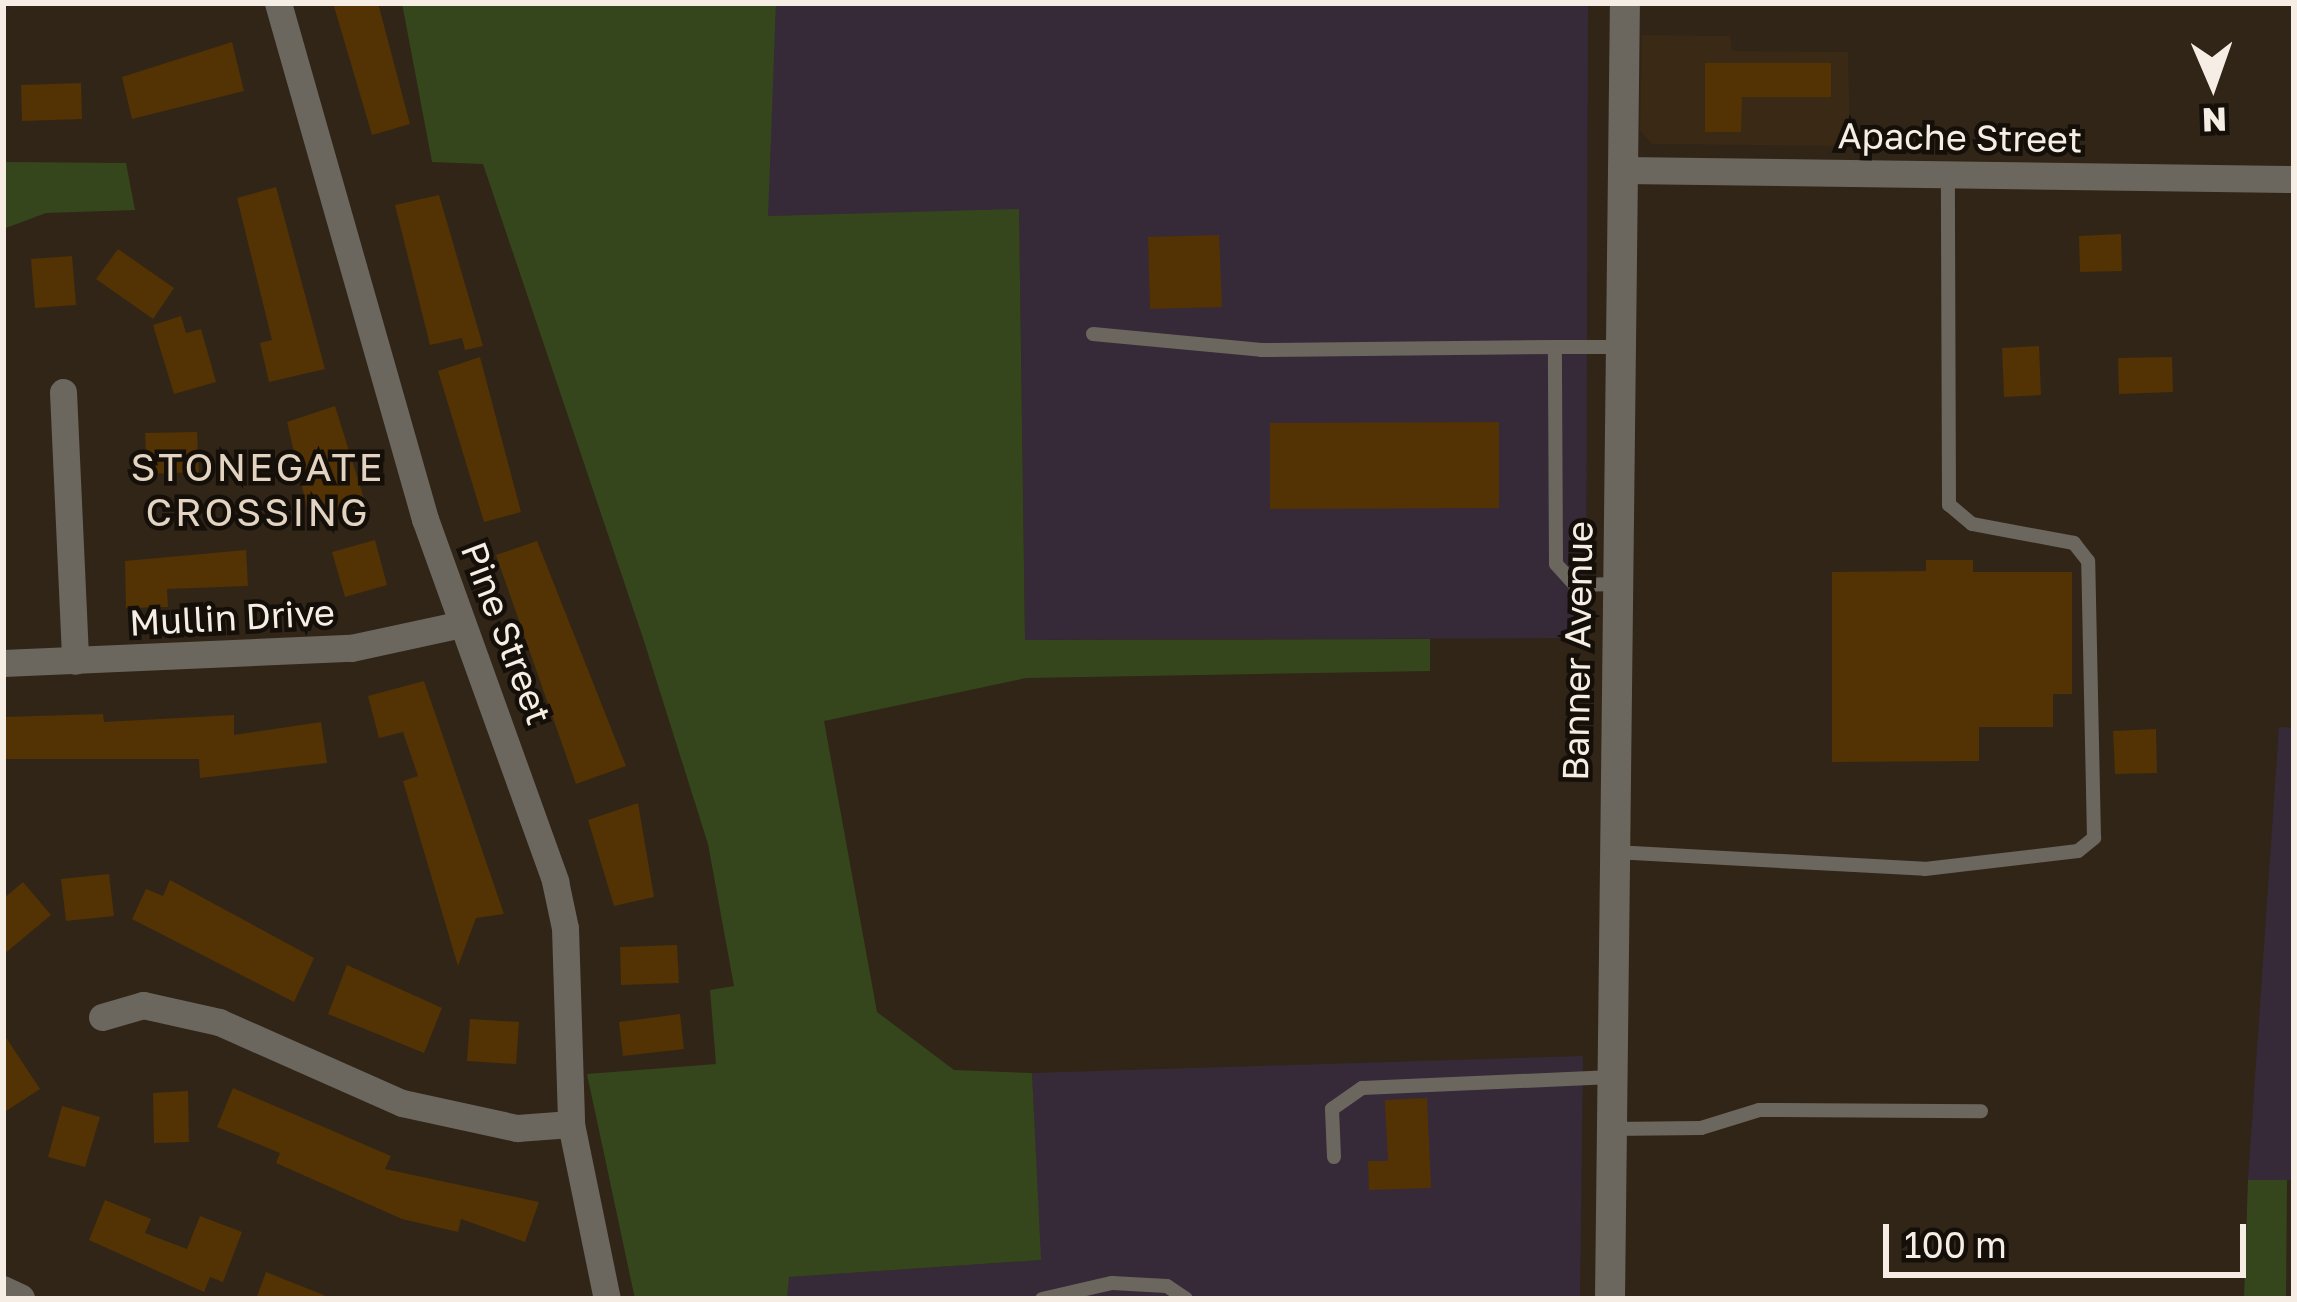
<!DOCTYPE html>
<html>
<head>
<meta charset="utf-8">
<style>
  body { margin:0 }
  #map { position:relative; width:2297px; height:1302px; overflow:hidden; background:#312517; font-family:"Golos Text",sans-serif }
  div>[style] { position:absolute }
  .built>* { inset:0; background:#3a2915 }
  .industrial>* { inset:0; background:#362a38 }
  .green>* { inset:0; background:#36461c }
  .building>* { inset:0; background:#533204 }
  .service>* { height:14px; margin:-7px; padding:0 7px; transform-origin:7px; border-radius:7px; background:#6b675f }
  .minor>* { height:27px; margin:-13.5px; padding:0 13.5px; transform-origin:13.5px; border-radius:13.5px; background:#6b675f }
  .tertiary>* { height:30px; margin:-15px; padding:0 15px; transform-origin:15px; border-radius:15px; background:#6b675f }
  span { translate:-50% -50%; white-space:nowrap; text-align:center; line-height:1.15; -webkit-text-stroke:9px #150f09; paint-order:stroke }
  .street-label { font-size:36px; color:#f6eee5 }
  .neighbourhood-label { font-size:39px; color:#e3d3c1; letter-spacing:3px }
  .frame { position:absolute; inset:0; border:6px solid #f6eee5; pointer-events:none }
  .north { position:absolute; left:2153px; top:24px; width:120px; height:120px; -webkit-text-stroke:9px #150f09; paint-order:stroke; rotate:178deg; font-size:33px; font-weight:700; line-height:48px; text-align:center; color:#f6eee5 }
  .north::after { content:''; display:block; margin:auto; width:42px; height:54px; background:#f6eee5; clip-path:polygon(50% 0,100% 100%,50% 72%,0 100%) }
  .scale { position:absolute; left:1883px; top:1224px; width:363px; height:54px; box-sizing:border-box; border:6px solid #f6eee5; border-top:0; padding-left:15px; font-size:36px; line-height:42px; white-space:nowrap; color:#f6eee5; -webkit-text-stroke:9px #150f09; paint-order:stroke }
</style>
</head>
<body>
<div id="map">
  <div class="built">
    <div style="clip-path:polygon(1642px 35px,1730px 36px,1732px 51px,1848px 52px,1850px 146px,1652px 144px,1640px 130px)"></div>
  </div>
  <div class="industrial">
    <div style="clip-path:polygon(776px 3px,1588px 3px,1586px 638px,1025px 640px,1019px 210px,767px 216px)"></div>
    <div style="clip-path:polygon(2279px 727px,2294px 728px,2294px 1180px,2248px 1180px)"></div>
    <div style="clip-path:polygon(1583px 1056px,1580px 1299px,787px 1299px,788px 1277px,1040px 1260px,1032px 1073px)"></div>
  </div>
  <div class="green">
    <div style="clip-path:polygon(402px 3px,776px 3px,768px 216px,1019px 209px,1025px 640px,1430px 639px,1430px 671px,1026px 678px,824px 721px,877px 1012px,954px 1070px,1032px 1073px,1041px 1260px,789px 1277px,787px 1299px,635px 1299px,587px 1074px,716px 1064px,710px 990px,734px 986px,708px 844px,644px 641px,483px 164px,432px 162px)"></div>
    <div style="clip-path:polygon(3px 162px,126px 163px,135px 210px,46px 213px,3px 229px)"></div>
    <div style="clip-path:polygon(2248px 1180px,2287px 1180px,2286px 1299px,2244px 1299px)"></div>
  </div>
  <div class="building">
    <div style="clip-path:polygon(333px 3px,378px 3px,410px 124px,372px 135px)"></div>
    <div style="clip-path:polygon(232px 42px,244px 91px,132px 119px,122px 77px)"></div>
    <div style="clip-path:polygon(1705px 63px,1831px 63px,1831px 97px,1742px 97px,1741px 132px,1705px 132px)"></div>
    <div style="clip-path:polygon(81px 83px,82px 119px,22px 121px,21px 85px)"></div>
    <div style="clip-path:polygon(276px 187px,325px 369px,269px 382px,260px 343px,272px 340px,237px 198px)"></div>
    <div style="clip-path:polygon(439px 195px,483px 346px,465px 350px,462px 338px,430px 345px,395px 205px)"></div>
    <div style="clip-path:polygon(2121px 234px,2122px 271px,2080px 272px,2079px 236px)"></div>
    <div style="clip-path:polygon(1219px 235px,1222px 307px,1150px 309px,1148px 237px)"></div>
    <div style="clip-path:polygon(118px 249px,174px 288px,153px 319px,96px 279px)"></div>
    <div style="clip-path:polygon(72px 256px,76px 305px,35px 308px,31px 259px)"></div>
    <div style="clip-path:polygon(181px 316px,186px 333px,201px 329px,216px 382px,174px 394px,153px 325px)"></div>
    <div style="clip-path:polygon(2039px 346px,2041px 395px,2004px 397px,2002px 348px)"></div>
    <div style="clip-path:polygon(480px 357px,521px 512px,484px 522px,438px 371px)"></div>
    <div style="clip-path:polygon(2172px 357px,2173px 392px,2119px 394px,2118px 358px)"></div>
    <div style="clip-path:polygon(335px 406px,366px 505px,310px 521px,287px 422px)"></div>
    <div style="clip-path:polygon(1499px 422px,1499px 508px,1270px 509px,1270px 423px)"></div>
    <div style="clip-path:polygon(197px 432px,199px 472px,147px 474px,145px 433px)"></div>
    <div style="clip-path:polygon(375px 540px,387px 585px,345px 597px,332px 552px)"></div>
    <div style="clip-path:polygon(537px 541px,626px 766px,576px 784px,496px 555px)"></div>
    <div style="clip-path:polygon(246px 550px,248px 586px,167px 589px,168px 607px,126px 608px,125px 561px)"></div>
    <div style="clip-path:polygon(1926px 560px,1973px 560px,1973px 572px,2072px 572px,2072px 694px,2053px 694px,2053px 727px,1979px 727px,1979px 761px,1832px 762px,1832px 572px,1926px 571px)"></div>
    <div style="clip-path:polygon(424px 681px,504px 914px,476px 918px,458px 966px,403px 781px,418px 776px,403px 732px,379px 738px,368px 696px)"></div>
    <div style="clip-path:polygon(103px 714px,104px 722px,234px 715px,234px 735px,321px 722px,327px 763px,200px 778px,199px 759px,5px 759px,3px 717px)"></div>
    <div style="clip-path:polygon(2156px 729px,2157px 773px,2115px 774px,2113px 731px)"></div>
    <div style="clip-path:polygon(638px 803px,654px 897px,614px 906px,588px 820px)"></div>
    <div style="clip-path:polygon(109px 874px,114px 916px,66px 921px,61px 879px)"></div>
    <div style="clip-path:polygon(170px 880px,314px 958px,294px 1002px,132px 919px,146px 889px,163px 896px)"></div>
    <div style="clip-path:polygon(23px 882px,51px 915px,3px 955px,3px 899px)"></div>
    <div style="clip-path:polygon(677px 945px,679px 983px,621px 985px,620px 947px)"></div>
    <div style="clip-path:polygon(347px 965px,442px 1008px,424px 1053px,328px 1014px)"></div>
    <div style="clip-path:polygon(680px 1014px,684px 1049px,623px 1056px,619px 1022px)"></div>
    <div style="clip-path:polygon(470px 1019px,519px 1022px,516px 1064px,467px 1061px)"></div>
    <div style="clip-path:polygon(3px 1033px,40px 1089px,3px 1113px)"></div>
    <div style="clip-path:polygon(233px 1088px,391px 1156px,385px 1169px,539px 1202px,525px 1242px,461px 1219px,458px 1232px,402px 1219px,276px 1163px,280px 1153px,217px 1127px)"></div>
    <div style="clip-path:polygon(188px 1091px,189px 1142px,154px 1143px,153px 1093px)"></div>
    <div style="clip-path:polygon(1427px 1098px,1431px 1188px,1369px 1190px,1368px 1161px,1388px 1161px,1385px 1100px)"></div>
    <div style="clip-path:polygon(62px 1106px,100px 1117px,85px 1167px,48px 1157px)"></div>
    <div style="clip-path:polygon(105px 1200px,151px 1219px,145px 1233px,187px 1249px,200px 1216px,242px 1232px,223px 1282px,210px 1277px,204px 1292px,89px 1240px)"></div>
    <div style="clip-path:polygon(266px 1272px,331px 1298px,331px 1299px,256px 1299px)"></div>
  </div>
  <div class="service">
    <div style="left:1093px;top:334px;width:169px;rotate:5.4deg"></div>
    <div style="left:1261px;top:350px;width:294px;rotate:-0.6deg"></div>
    <div style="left:1617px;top:584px;width:42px;rotate:178.6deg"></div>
    <div style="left:1575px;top:585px;width:28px;rotate:-132deg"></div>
    <div style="left:1556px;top:564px;width:217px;rotate:-90.3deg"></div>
    <div style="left:1555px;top:347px;width:66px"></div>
    <div style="left:1614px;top:852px;width:311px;rotate:3.1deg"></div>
    <div style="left:1925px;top:869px;width:154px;rotate:-6.7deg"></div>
    <div style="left:2078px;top:851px;width:21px;rotate:-39deg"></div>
    <div style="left:2094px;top:838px;width:277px;rotate:-91.2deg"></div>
    <div style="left:2088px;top:561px;width:23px;rotate:-128deg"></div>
    <div style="left:2074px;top:543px;width:104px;rotate:-169.4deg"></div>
    <div style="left:1972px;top:524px;width:30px;rotate:-140deg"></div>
    <div style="left:1949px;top:505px;width:333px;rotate:-90.2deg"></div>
    <div style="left:1611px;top:1129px;width:90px;rotate:-0.6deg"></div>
    <div style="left:1701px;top:1128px;width:61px;rotate:-17.2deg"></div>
    <div style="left:1759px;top:1110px;width:222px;rotate:0.3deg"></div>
    <div style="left:1334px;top:1157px;width:48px;rotate:-92.4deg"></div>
    <div style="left:1332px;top:1109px;width:37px;rotate:-35deg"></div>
    <div style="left:1362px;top:1088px;width:250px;rotate:-2.5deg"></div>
    <div style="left:1042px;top:1299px;width:72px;rotate:-12.9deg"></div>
    <div style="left:1112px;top:1283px;width:55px;rotate:3.1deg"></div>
    <div style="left:1167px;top:1286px;width:23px;rotate:34deg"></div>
  </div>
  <div class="minor">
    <div style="left:278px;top:3px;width:537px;rotate:74.1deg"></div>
    <div style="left:425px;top:519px;width:385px;rotate:70.2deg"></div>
    <div style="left:555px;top:881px;width:48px;rotate:78deg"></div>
    <div style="left:565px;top:928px;width:196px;rotate:88.2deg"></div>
    <div style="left:571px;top:1124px;width:179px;rotate:78.4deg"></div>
    <div style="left:1624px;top:170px;width:670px;rotate:0.77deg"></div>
    <div style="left:63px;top:392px;width:269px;rotate:87.4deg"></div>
    <div style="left:3px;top:663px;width:348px;rotate:-2.5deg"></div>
    <div style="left:351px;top:648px;width:114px;rotate:-12.2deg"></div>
    <div style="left:102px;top:1017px;width:43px;rotate:-16.3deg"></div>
    <div style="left:143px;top:1005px;width:78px;rotate:12.6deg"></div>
    <div style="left:219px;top:1022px;width:200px;rotate:23.9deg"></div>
    <div style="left:402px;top:1103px;width:118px;rotate:12.3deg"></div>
    <div style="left:517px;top:1128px;width:54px;rotate:-4.2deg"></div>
  </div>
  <div class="tertiary">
    <div style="left:3px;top:1291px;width:19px;rotate:25deg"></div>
    <div style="left:1610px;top:1299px;width:1296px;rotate:-89.34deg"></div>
  </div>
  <div class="street-label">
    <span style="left:1960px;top:137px;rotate:1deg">Apache Street</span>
    <span style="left:232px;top:617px;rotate:-3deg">Mullin Drive</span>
    <span style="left:507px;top:633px;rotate:69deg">Pine Street</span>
    <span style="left:1577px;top:651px;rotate:-89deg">Banner Avenue</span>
  </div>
  <div class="neighbourhood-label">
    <span style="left:258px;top:490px">STONEGATE<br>CROSSING</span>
  </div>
  <div class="frame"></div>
  <div class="north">N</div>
  <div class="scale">100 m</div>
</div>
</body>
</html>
